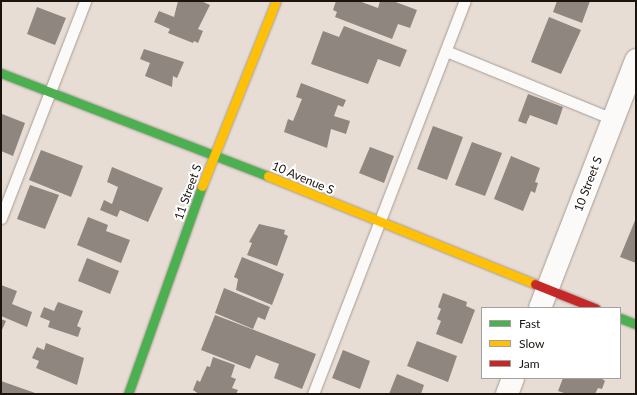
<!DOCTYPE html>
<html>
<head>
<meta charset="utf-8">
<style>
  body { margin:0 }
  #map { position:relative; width:637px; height:395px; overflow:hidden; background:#e8ddd4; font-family:Lato,sans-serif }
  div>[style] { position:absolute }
  .building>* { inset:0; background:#8e867f }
  .roads { filter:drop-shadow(0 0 1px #a59d96) drop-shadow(0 0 1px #a59d96) }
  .lane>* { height:11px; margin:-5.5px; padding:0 5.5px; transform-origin:5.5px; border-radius:5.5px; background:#fcfaf9 }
  .street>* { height:22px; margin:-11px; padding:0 11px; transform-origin:11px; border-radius:11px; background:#fcfaf9 }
  .fast>* { height:9px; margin:-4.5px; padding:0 4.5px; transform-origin:4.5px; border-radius:4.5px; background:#4caf50 }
  .slow>* { height:9px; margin:-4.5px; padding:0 4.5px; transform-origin:4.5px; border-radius:4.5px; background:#ffc107 }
  .jam>* { height:9px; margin:-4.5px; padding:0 4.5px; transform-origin:4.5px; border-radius:4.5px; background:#c62828 }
  span { translate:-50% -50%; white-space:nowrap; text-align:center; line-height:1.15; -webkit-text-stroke:4px #fff; paint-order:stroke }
  .street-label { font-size:12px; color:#1a130e }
  .frame { position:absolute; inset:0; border:2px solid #1a130e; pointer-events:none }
  .legend { position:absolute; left:481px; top:307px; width:140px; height:72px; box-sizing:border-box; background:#fff; border:1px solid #a3a19f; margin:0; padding:5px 7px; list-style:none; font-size:12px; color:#1a130e }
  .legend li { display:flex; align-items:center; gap:8px; height:20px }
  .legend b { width:20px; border:1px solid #a3a19f }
</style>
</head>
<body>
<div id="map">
  <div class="building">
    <div style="clip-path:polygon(178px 1px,201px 1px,210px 5px,198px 29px,203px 31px,198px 43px,194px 41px,193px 43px,168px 33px,170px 29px,154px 22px,159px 11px,174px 17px)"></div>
    <div style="clip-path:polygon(336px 1px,359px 1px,378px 8px,380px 1px,393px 1px,417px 10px,410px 28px,398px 24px,392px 39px,335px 17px,337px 12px,333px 10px)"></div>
    <div style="clip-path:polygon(557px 1px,590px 1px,582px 23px,553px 12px)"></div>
    <div style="clip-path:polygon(37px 7px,66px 18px,55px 45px,27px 34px)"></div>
    <div style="clip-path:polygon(549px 17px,581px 30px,561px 74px,531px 62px)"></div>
    <div style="clip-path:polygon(344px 26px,407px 50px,400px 67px,378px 59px,368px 84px,311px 64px,323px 31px,339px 37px)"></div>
    <div style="clip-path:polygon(144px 49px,184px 62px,177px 78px,173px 76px,172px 87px,145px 76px,150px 63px,140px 59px)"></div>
    <div style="clip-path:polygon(301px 83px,346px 100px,343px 107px,338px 105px,334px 116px,350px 121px,346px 134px,331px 129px,327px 148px,284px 132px,288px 119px,293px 121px,302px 99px,296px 97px)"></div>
    <div style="clip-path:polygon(528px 94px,563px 107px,557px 125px,530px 115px,526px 124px,518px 121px)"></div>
    <div style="clip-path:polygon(2px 114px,25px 123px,13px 156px,1px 151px)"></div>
    <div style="clip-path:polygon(433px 126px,463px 137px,447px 180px,417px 169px)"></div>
    <div style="clip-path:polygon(472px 142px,502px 153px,485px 196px,455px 185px)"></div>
    <div style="clip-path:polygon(370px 147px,394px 156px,384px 183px,359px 173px)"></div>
    <div style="clip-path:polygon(41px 150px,83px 166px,71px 197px,29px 180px)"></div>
    <div style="clip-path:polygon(511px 156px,540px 168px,535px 182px,538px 183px,535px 193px,531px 191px,523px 211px,494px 199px)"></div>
    <div style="clip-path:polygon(112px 167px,163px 188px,148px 222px,120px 210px,117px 217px,100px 210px,104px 200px,112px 204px,118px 187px,107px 182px)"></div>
    <div style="clip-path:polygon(30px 185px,59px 195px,45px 229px,17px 219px)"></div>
    <div style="clip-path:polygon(88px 217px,108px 225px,106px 231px,130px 240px,121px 263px,77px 245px)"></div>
    <div style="clip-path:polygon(636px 218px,636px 263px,620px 257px)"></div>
    <div style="clip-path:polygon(259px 224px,285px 230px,284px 234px,288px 236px,277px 266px,247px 255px,252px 243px,249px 242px)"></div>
    <div style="clip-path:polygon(242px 257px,284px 274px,272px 305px,236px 290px,238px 279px,234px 277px)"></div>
    <div style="clip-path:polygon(87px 258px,119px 271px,110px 294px,78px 281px)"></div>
    <div style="clip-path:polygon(1px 285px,17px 291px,12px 304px,32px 312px,27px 327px,1px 316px)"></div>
    <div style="clip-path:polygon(224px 288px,270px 307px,265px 320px,258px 317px,253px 329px,215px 313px)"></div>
    <div style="clip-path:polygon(443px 293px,467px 302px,466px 306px,475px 310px,462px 344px,436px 334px,441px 321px,437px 319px,441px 309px,438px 307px)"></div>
    <div style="clip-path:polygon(58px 302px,83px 311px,77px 326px,81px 328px,78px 337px,48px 327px,50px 321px,40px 317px,44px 307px,54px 311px)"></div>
    <div style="clip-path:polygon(215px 315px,316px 354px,302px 389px,274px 378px,279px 364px,256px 355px,250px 369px,201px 350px)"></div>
    <div style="clip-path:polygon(1px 319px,6px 321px,1px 332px)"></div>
    <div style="clip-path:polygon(417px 341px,457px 356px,448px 382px,407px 366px)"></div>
    <div style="clip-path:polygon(46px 343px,84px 358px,77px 385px,36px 368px,39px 361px,32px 358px,37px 347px,44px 350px)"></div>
    <div style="clip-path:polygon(343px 350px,370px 361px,360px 389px,332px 378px)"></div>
    <div style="clip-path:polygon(213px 357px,235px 365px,231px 377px,236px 379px,232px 388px,238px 390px,236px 394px,199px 394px,193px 390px,197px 380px,200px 382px,207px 366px,210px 367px)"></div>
    <div style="clip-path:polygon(397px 374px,424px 385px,421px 394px,389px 394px)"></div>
    <div style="clip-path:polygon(563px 378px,601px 378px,605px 381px,602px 389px,598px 388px,595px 394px,567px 394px,558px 391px)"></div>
    <div style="clip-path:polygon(1px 381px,38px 394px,1px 394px)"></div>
  </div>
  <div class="roads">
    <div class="lane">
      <div style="left:446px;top:51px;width:180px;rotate:22.2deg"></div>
      <div style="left:1px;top:218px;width:233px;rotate:-68.8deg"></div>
      <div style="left:313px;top:394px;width:421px;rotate:-68.9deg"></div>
    </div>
    <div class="street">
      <div style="left:540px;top:308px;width:266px;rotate:-68.8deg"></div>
      <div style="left:507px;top:394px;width:17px;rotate:-69deg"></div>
    </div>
    <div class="fast">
      <div style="left:1px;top:73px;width:286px;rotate:21.1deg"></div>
      <div style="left:620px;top:318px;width:17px;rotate:21deg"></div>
      <div style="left:128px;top:394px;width:221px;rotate:-70.4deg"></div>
    </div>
    <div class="slow">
      <div style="left:268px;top:176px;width:288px;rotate:22deg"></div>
      <div style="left:202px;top:186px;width:199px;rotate:-68.2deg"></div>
    </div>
    <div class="jam">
      <div style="left:535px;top:284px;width:65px;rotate:21.8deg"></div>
    </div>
  </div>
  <div class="street-label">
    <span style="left:303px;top:178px;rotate:23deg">10 Avenue S</span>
    <span style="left:588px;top:184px;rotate:-69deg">10 Street S</span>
    <span style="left:188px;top:192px;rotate:-70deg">11 Street S</span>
  </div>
  <div class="frame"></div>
  <ul class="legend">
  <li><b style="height:5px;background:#4caf50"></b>Fast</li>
  <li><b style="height:5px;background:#ffc107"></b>Slow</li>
  <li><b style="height:5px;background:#c62828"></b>Jam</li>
  </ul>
</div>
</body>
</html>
